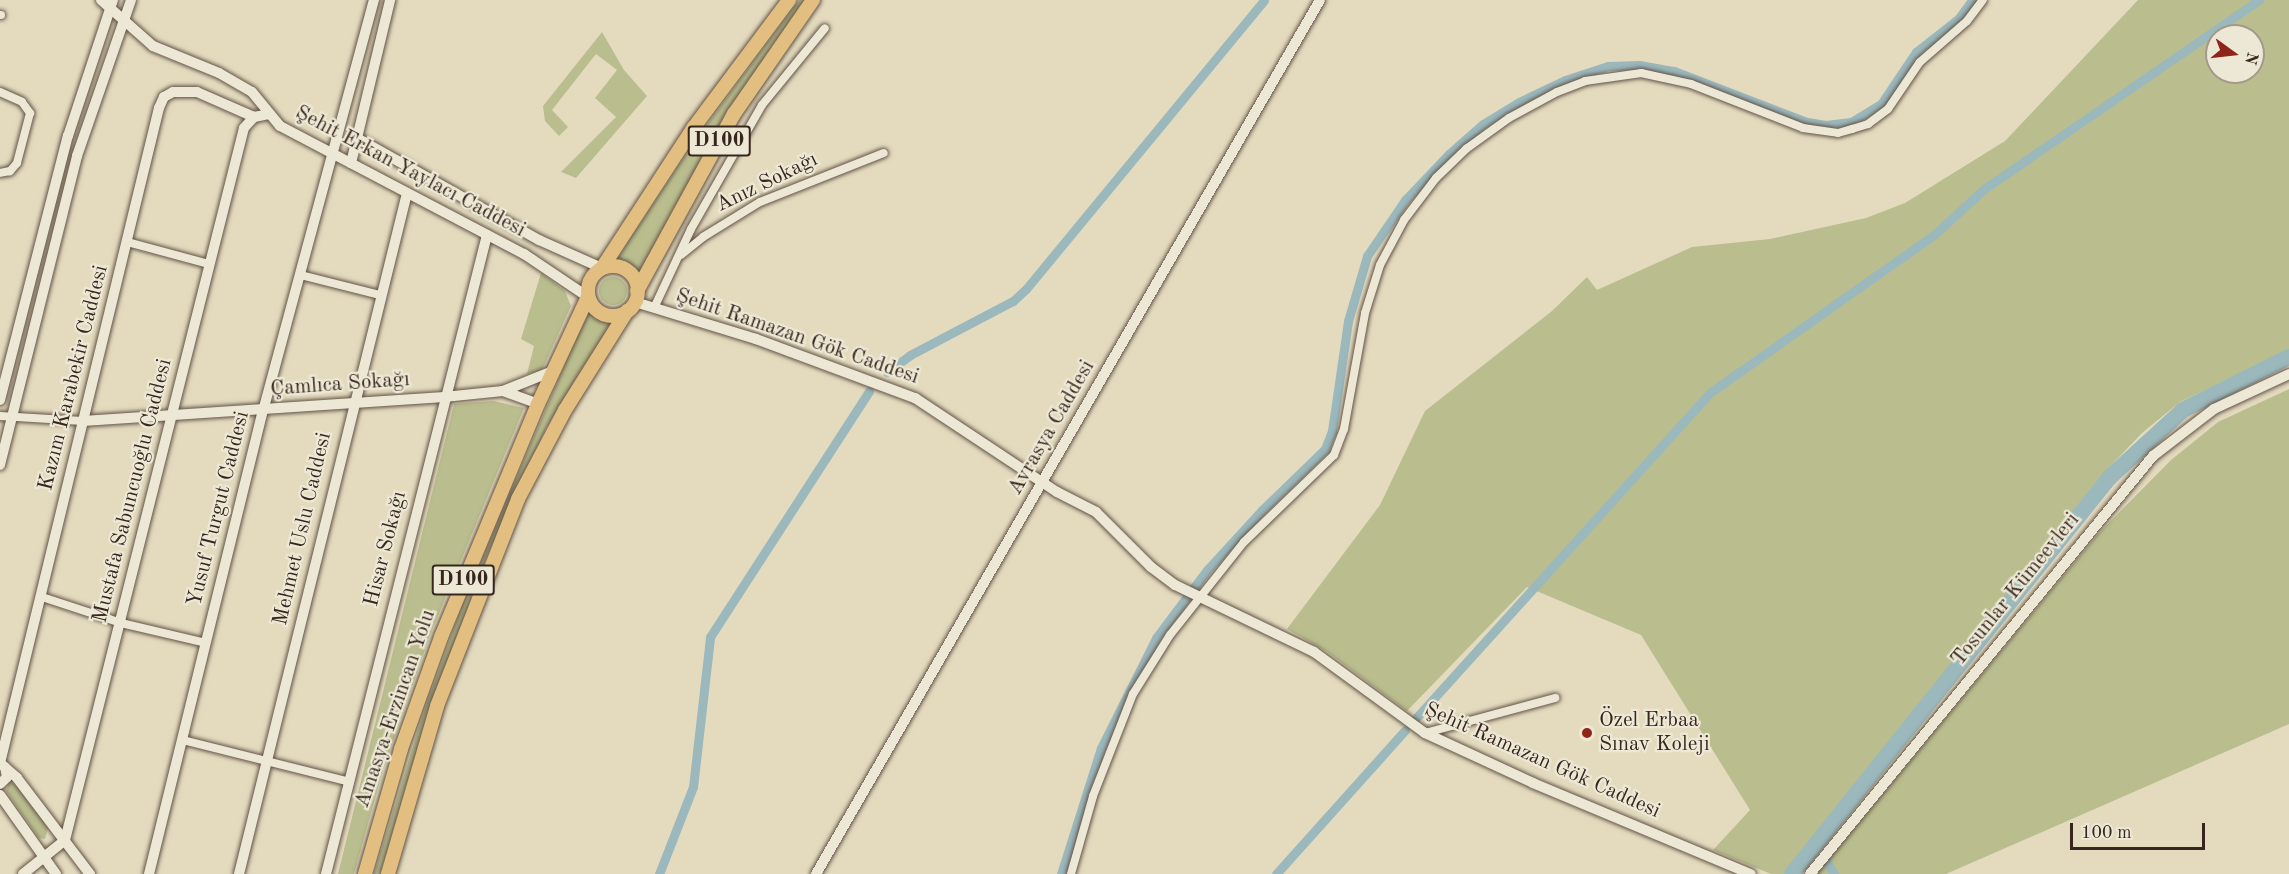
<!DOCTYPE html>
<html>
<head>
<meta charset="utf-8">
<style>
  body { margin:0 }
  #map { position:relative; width:2289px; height:874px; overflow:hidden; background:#e4dbbf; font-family:"Old Standard TT",serif }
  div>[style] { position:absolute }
  .green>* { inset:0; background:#babe8e }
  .round { border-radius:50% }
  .canal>* { height:9px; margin:-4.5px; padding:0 4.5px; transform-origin:4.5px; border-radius:4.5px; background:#9bb8bd }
  .river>* { height:16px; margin:-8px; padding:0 8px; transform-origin:8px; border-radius:8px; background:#9bb8bd }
  .roads { filter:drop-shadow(0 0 2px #625346) drop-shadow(0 0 2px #625346) }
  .minor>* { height:8px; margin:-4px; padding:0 4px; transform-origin:4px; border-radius:4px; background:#ede8d5 }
  .tertiary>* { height:10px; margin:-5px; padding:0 5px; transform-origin:5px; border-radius:5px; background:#ede8d5 }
  .trunk>* { height:14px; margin:-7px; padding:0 7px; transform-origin:7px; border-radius:7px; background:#e2be80 }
  .trunk>.ring { margin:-7px; padding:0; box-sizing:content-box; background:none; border:14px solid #e2be80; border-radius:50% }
  .dots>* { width:16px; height:16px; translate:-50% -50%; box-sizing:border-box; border:3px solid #ede8d5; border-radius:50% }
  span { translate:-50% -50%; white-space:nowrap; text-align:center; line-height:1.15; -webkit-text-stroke:4.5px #ede8d5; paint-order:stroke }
  .shield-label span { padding:2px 4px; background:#ede8d5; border:2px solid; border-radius:4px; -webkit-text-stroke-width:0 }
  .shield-label { font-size:20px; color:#37261e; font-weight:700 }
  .street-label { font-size:21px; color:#37261e }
  .poi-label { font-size:21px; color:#37261e }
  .left { translate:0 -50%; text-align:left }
  .north { position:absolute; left:2205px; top:24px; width:60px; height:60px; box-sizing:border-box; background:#ede8d5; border:2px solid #a49a8c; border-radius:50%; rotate:105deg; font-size:16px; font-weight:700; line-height:24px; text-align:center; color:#37261e }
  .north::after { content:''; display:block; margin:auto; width:21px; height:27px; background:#8f2418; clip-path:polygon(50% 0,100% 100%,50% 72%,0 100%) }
  .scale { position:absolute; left:2070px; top:823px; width:135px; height:27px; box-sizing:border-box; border:3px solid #37261e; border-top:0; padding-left:8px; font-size:18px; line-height:21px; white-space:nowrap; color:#37261e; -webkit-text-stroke:4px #ede8d5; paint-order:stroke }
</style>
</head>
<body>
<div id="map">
  <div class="green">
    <div style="clip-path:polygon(799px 0,807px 0,728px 109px,642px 272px,617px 259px,692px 145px)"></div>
    <div style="clip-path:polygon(evenodd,2138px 0,2289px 0,2289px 350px,2180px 402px,2142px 433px,2099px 478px,1784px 874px,1771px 874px,1713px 850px,1750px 810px,1641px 635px,1527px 587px,1407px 711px,1326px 651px,1287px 629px,1380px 505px,1425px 411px,1552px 311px,1587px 277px,1597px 290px,1692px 247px,1770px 239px,1866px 218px,1905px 203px,2005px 141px,2138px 0,2217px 36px,2253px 36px,2253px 72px,2217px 72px,2217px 36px)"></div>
    <div style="clip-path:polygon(602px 32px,624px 70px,647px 96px,576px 178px,561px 172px,616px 117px,595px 98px,617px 70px,596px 54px,552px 110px,568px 127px,559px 136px,545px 121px,543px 106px)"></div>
    <div style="clip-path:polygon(541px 273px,565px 291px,571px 306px,542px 370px,527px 374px,534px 346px,521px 339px)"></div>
    <div class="round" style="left:599px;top:277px;width:28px;height:28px"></div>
    <div style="clip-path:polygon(588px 310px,612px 322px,546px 428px,488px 553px,425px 722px,380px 874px,374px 874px,421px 720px,461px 608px)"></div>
    <div style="clip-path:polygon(2289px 389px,2289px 724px,1946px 874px,1817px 874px,2099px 533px,2171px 460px,2218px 422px)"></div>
    <div style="clip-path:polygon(494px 401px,524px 408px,430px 635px,383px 770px,354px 874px,338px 874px,454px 404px)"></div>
    <div style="clip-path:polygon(9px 782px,16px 785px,48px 828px,45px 839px,39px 838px,6px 791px)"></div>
  </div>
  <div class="canal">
    <div style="left:887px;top:372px;width:29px;rotate:-36deg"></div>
    <div style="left:910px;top:355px;width:116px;rotate:-27.7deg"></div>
    <div style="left:1013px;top:301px;width:18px;rotate:-43deg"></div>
    <div style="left:1026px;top:289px;width:374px;rotate:-50.5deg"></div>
    <div style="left:1416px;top:718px;width:440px;rotate:-47.9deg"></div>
    <div style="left:1711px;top:392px;width:274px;rotate:-35.2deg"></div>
    <div style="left:1935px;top:234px;width:67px;rotate:-42.6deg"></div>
    <div style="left:1984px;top:189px;width:334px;rotate:-34.5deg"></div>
    <div style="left:1827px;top:862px;width:14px;rotate:60deg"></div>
    <div style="left:659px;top:874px;width:93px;rotate:-68.7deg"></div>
    <div style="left:693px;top:787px;width:151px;rotate:-83.5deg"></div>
    <div style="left:710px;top:637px;width:293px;rotate:-57.1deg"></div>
    <div style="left:1061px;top:874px;width:132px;rotate:-72.4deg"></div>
    <div style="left:1101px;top:748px;width:123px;rotate:-63.4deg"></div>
    <div style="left:1156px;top:638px;width:85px;rotate:-53.1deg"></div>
    <div style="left:1207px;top:570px;width:81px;rotate:-47.5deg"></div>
    <div style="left:1262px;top:510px;width:88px;rotate:-44.1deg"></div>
    <div style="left:1325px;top:449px;width:19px;rotate:-69deg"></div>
    <div style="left:1332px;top:431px;width:111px;rotate:-81.7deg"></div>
    <div style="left:1348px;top:321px;width:68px;rotate:-73.7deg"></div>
    <div style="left:1367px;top:256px;width:68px;rotate:-55.8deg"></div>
    <div style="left:1405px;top:200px;width:64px;rotate:-46.3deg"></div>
    <div style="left:1449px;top:154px;width:45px;rotate:-41.4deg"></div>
    <div style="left:1483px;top:124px;width:42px;rotate:-31.4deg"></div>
    <div style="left:1519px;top:102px;width:51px;rotate:-25.6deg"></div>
    <div style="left:1565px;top:80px;width:45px;rotate:-18deg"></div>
    <div style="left:1608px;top:66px;width:31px;rotate:-2deg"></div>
    <div style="left:1639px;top:65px;width:36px;rotate:10deg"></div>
    <div style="left:1674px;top:71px;width:142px;rotate:21deg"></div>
    <div style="left:1807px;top:122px;width:19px;rotate:9deg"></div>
    <div style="left:1826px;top:125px;width:25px;rotate:-7deg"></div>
    <div style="left:1851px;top:122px;width:35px;rotate:-31deg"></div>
    <div style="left:1881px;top:104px;width:63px;rotate:-56.1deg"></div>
    <div style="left:1916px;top:52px;width:55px;rotate:-38.3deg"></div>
    <div style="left:1959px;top:18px;width:22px;rotate:-54deg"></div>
    <div style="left:1276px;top:874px;width:193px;rotate:-48.1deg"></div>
  </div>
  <div class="river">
    <div style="left:1792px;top:874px;width:507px;rotate:-51.32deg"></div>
    <div style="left:2109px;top:478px;width:100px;rotate:-42.6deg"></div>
    <div style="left:2183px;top:410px;width:119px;rotate:-26.6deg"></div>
  </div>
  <div class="roads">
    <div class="minor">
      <div style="left:0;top:15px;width:1px"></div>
      <div style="left:0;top:92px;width:24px;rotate:24deg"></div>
      <div style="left:22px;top:102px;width:14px;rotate:54deg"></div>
      <div style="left:30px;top:113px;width:52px;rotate:104.6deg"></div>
      <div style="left:17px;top:163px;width:11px;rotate:131deg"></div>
      <div style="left:10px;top:171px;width:10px;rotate:169deg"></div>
      <div style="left:127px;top:242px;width:85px;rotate:15deg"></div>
      <div style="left:681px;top:255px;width:28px;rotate:-39deg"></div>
      <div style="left:703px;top:237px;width:67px;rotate:-31.6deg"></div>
      <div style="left:760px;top:202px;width:133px;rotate:-21.6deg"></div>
      <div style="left:301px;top:275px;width:81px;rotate:14.2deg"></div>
      <div style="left:654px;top:308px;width:87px;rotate:-64.9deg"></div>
      <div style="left:691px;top:229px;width:143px;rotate:-60.2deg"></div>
      <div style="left:762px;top:105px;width:99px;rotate:-50.7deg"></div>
      <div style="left:0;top:416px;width:83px;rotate:3.4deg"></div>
      <div style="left:42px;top:597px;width:83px;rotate:18.2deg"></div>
      <div style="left:121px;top:623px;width:87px;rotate:13.2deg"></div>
      <div style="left:1425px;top:733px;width:135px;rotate:-15.1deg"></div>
      <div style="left:183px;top:740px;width:172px;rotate:14.1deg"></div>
      <div style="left:1071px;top:874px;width:81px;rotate:-74.2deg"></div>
      <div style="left:1093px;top:796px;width:110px;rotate:-68.6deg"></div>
      <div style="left:1133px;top:694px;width:70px;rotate:-57.9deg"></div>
      <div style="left:1170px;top:635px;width:119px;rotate:-51.5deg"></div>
      <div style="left:1244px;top:542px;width:125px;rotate:-44deg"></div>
      <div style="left:1334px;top:455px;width:28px;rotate:-69deg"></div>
      <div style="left:1344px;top:429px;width:118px;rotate:-79.7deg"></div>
      <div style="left:1365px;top:313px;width:50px;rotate:-72.6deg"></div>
      <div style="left:1380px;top:265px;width:51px;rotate:-61.9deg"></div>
      <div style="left:1404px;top:220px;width:53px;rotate:-52.7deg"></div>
      <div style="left:1436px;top:178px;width:42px;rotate:-44deg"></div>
      <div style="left:1466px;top:149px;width:53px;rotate:-35.8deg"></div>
      <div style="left:1509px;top:118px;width:55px;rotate:-28.4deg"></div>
      <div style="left:1557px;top:92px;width:30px;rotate:-21deg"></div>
      <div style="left:1585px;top:81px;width:57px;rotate:-8.1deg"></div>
      <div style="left:1641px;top:73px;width:51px;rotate:12.4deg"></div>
      <div style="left:1691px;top:84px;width:120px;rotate:21.4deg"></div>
      <div style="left:1803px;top:128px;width:35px;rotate:8deg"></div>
      <div style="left:1838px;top:133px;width:15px;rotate:-16deg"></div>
      <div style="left:1852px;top:129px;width:17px;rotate:-17deg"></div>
      <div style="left:1868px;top:124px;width:25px;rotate:-37deg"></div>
      <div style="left:1888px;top:109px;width:57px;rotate:-55.8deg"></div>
      <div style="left:1920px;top:62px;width:62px;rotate:-41.1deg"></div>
      <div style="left:1967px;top:21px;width:26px;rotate:-53deg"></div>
    </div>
    <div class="tertiary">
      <div style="left:101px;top:0;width:69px;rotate:41.5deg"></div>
      <div style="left:153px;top:46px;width:71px;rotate:22.2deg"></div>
      <div style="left:219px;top:73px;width:38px;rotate:30deg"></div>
      <div style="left:252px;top:92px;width:44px;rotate:50.5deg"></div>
      <div style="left:280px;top:126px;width:276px;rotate:27.7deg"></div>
      <div style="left:524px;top:254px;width:77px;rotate:33.9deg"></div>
      <div style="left:357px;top:138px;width:209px;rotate:29.3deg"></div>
      <div style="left:539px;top:240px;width:69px;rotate:24deg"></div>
      <div style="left:351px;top:163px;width:168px;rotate:-76.5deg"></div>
      <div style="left:635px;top:302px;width:127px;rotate:17deg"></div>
      <div style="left:756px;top:339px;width:170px;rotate:20.4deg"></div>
      <div style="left:915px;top:398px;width:170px;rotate:33.5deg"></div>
      <div style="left:1057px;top:492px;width:44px;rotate:27.1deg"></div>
      <div style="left:1096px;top:512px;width:78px;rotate:45deg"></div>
      <div style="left:1151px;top:567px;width:30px;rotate:37deg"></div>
      <div style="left:1175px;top:585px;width:154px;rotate:25.7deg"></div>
      <div style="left:1314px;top:652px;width:137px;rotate:36.1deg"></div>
      <div style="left:1425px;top:733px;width:119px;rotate:24.8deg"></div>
      <div style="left:1533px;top:783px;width:236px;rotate:22.7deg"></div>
      <div style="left:503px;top:391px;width:37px;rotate:20deg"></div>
      <div style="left:0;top:400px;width:273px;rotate:-75.6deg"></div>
      <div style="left:68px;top:136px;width:143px;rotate:-71.7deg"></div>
      <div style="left:83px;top:421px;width:362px;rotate:-3.8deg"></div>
      <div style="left:444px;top:397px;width:59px;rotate:-5.8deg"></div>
      <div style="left:503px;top:391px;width:54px;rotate:-21.8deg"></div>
      <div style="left:0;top:465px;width:318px;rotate:-76deg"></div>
      <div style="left:77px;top:156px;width:165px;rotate:-70.9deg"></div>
      <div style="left:0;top:763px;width:674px;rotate:-76.36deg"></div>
      <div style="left:159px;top:108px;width:12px;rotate:-66deg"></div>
      <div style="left:164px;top:97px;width:10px;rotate:-29deg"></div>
      <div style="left:173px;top:92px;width:24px"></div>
      <div style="left:197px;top:92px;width:62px;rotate:23.7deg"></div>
      <div style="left:0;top:763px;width:23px;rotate:41deg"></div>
      <div style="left:17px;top:778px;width:121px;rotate:52.8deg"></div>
      <div style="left:0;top:784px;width:10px;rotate:-45deg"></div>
      <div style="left:7px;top:777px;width:10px;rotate:-101deg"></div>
      <div style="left:0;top:795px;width:97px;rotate:54.7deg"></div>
      <div style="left:23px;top:874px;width:54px;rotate:-39deg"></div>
      <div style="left:65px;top:840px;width:734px;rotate:-75.89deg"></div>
      <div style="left:244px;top:128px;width:15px;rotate:-48deg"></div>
      <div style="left:254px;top:117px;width:15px;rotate:-11deg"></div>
      <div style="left:149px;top:874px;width:477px;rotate:-76.2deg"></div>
      <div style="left:263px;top:411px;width:426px;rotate:-74.9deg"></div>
      <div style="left:239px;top:874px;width:701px;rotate:-76.14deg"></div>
      <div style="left:326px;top:874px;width:659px;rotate:-75.86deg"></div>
      <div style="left:816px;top:874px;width:1009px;rotate:-60.03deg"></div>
      <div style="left:1810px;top:874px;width:541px;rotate:-50.63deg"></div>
      <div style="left:2153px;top:456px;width:77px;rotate:-37.6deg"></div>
      <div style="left:2214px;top:409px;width:83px;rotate:-25deg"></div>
    </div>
    <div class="trunk">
      <div class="ring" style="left:588px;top:266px;width:36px;height:36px"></div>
      <div style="left:602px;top:268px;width:168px;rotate:-56.9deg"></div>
      <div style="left:694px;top:127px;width:159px;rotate:-53.2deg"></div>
      <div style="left:637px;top:291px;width:202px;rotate:-61.3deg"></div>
      <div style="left:734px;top:114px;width:139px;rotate:-55.3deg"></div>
      <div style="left:365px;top:874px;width:130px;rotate:-73.9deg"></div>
      <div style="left:401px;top:749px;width:119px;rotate:-70.3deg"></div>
      <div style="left:441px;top:637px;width:252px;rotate:-67.4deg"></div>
      <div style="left:538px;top:404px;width:118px;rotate:-65deg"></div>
      <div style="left:388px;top:874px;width:175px;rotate:-73.7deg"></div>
      <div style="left:437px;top:706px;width:222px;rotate:-68.6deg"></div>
      <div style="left:518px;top:499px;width:101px;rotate:-62.2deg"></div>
      <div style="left:565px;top:410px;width:117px;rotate:-57.9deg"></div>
    </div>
  </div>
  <div class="dots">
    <div style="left:1587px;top:733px;background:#8f2418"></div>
  </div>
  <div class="shield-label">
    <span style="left:719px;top:141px">D100</span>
    <span style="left:463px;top:580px">D100</span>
  </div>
  <div class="street-label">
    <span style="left:410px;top:172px;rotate:28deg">Şehit Erkan Yaylacı Caddesi</span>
    <span style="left:767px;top:183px;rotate:-26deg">Anız Sokağı</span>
    <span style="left:797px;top:337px;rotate:19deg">Şehit Ramazan Gök Caddesi</span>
    <span style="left:74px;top:378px;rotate:-76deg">Kazım Karabekir Caddesi</span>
    <span style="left:340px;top:385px;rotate:-4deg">Çamlıca Sokağı</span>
    <span style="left:1052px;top:428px;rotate:-60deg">Avrasya Caddesi</span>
    <span style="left:133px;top:491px;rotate:-76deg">Mustafa Sabuncuoğlu Caddesi</span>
    <span style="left:219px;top:509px;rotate:-76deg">Yusuf Turgut Caddesi</span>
    <span style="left:303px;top:529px;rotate:-77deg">Mehmet Uslu Caddesi</span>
    <span style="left:386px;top:549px;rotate:-76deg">Hisar Sokağı</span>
    <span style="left:2016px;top:590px;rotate:-51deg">Tosunlar Kümeevleri</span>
    <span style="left:396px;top:709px;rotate:-71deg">Amasya-Erzincan Yolu</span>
    <span style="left:1542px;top:761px;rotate:24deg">Şehit Ramazan Gök Caddesi</span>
  </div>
  <div class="poi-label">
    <span class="left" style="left:1599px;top:733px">Özel Erbaa<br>Sınav Koleji</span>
  </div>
  <div class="north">N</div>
  <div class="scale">100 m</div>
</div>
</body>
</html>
